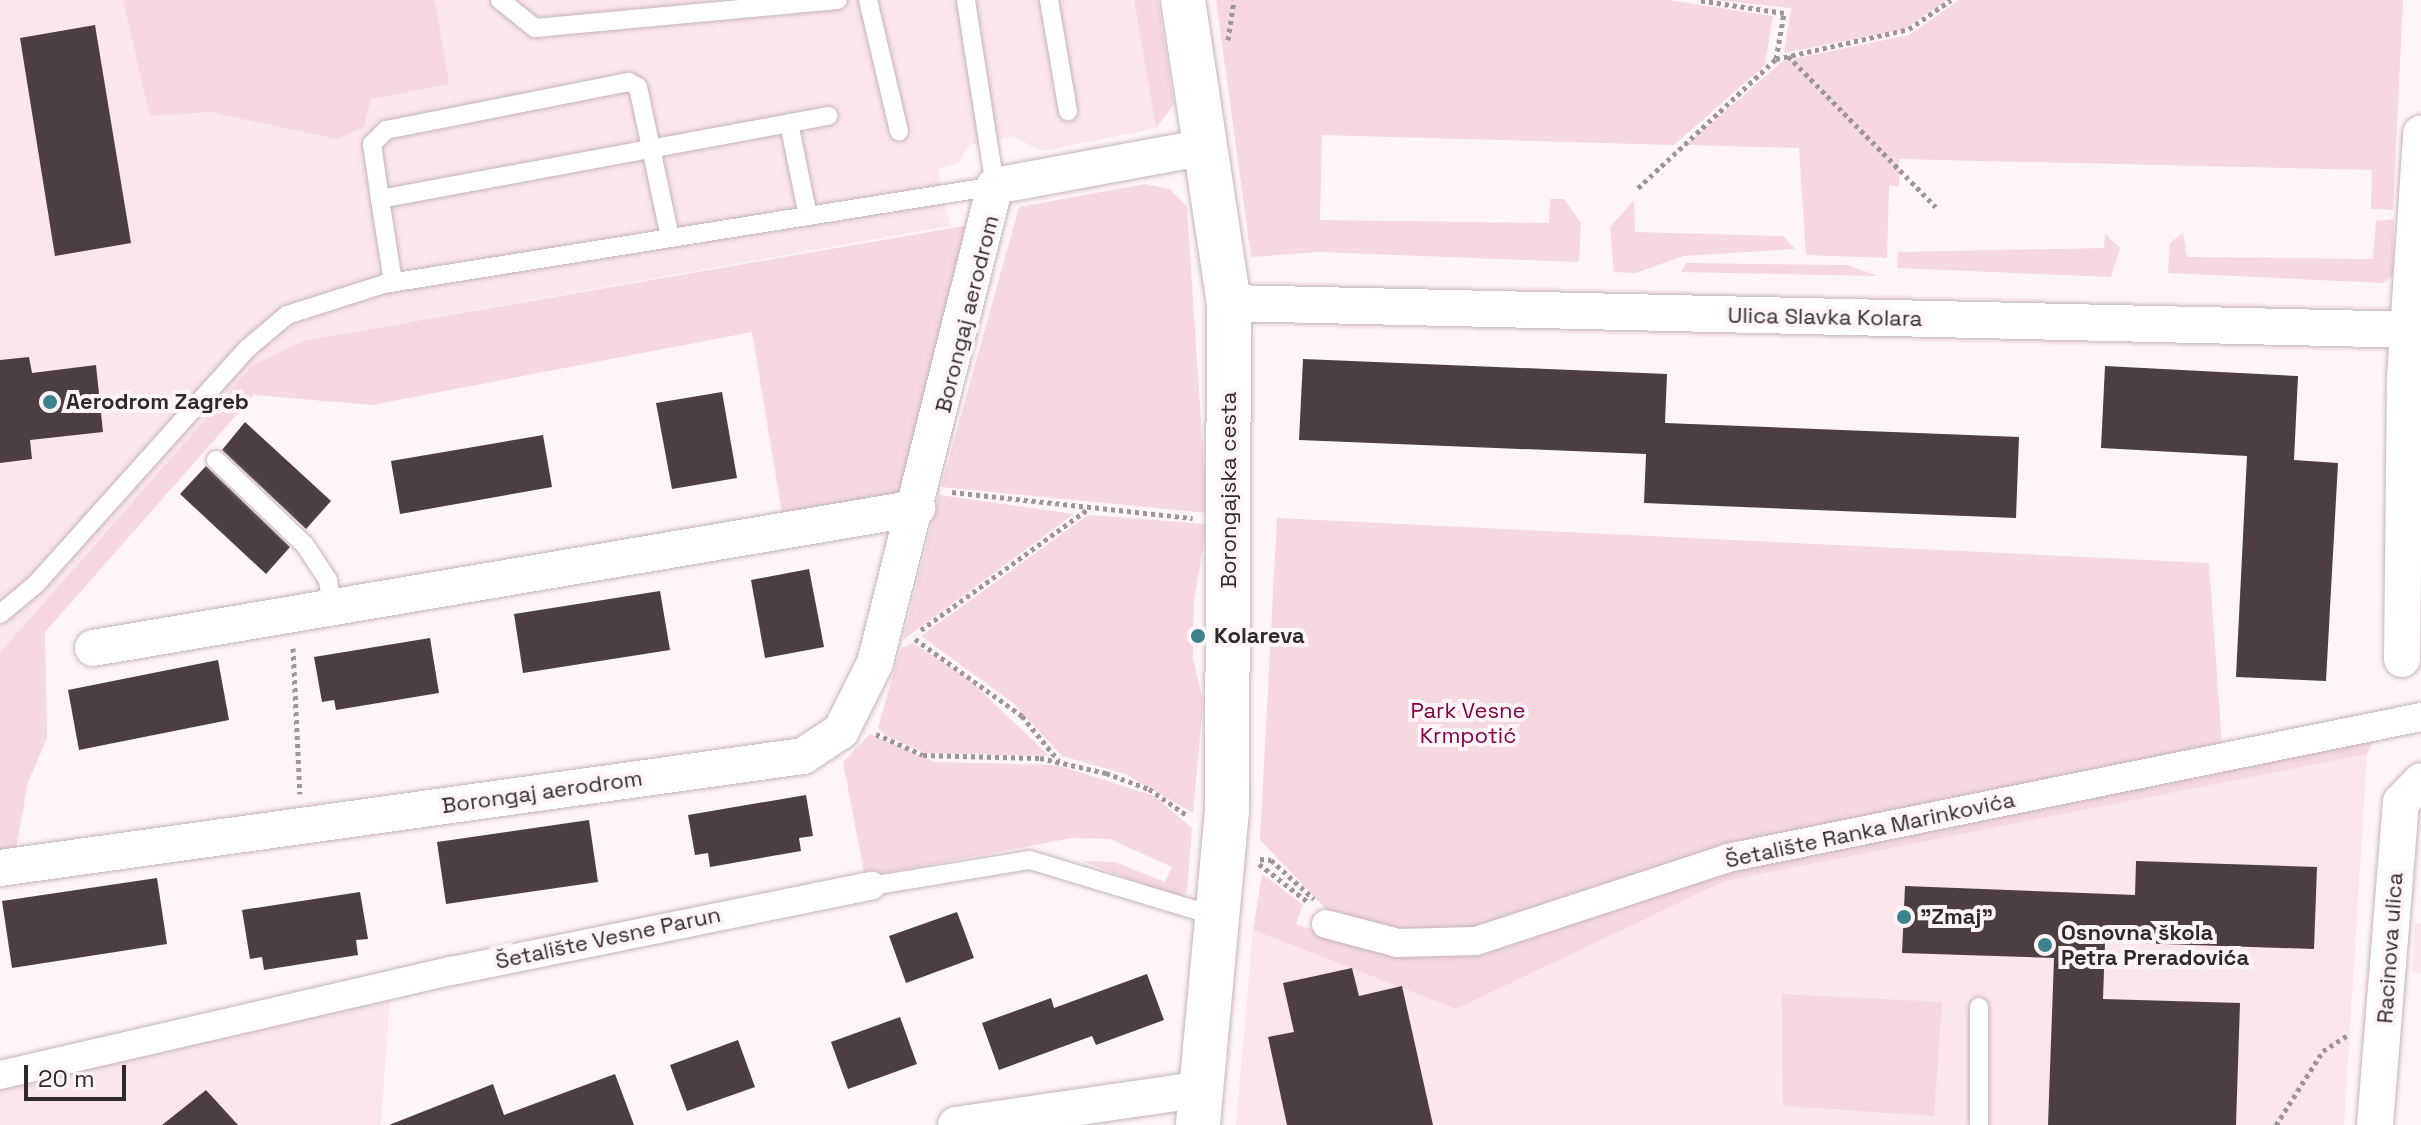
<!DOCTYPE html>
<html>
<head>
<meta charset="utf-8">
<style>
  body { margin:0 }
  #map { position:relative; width:2421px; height:1125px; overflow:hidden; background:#fff4f7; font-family:"Space Grotesk",sans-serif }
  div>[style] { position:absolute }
  .built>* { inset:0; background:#fbe6ec }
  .green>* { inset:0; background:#f6d8e0 }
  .building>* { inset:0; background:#4c3e42 }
  .path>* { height:5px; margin-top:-2.5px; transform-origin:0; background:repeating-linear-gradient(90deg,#9e9597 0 4px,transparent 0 8px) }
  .roads { filter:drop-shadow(0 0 2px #c5b4b9) drop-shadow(0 0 2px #c5b4b9) }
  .service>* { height:18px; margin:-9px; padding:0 9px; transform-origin:9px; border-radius:9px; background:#fff }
  .pedestrian>* { height:28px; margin:-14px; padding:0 14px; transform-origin:14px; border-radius:14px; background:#fff }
  .minor>* { height:36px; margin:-18px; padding:0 18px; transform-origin:18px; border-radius:18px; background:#fff }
  .tertiary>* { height:44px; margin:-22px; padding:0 22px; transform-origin:22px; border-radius:22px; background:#fff }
  .dots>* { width:22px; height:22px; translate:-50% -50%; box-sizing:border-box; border:4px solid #fff4f7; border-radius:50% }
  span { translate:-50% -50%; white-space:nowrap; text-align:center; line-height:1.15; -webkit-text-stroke:8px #fff4f7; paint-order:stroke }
  .street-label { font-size:22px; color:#30292b }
  .poi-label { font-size:22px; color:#30292b; font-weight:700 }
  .left { translate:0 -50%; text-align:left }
  .park-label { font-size:22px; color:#820243 }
  .scale { position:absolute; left:24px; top:1065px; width:102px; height:36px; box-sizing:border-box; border:4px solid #30292b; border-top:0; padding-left:10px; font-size:24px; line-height:28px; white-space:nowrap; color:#30292b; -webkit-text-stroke:6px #fff4f7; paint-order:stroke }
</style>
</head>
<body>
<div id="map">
  <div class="built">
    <div style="clip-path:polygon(0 0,333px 0,448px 84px,435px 0,1134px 0,1156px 128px,1042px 151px,1012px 136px,970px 145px,958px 163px,938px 169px,950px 226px,306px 340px,0 658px)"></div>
    <div style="clip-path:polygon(2367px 754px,2344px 1125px,1236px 1125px,1253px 930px,1456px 1009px,1725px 881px)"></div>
    <div style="clip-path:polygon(2415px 923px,2421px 924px,2421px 973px,2413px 972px)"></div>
    <div style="clip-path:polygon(390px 993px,381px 1125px,0 1125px,0 1087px)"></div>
  </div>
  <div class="green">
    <div style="clip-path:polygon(123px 0,435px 0,449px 84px,371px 99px,364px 127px,336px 139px,211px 112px,150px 116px)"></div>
    <div style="clip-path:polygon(1134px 0,1158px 0,1174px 104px,1156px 128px)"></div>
    <div style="clip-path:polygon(1216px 0,1668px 0,1773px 16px,1765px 65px,1674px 145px,1322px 135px,1320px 220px,1549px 223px,1550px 199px,1564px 199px,1581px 223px,1579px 262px,1319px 252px,1251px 257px)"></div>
    <div style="clip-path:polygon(1714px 0,1947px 0,1905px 29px,1784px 53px,1791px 8px)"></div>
    <div style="clip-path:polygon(1959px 0,2403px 0,2393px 210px,2371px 209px,2372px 170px,1899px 159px,1899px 186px,1889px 186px,1887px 258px,1806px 255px,1799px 148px,1686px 145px,1783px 61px,1909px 35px)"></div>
    <div style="clip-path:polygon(1145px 184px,1170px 189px,1187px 207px,1207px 513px,941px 487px,1019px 207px)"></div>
    <div style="clip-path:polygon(1634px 200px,1635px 232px,1783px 236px,1795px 249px,1683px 256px,1636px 273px,1614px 272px,1610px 227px)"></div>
    <div style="clip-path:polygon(2394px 219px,2393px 275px,2383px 283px,2168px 273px,2170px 243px,2183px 233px,2187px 257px,2373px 259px,2376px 221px)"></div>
    <div style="clip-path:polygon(975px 224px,900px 492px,889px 501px,783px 520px,752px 332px,372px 405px,254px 395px,45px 632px,47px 738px,28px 782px,16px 849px,0 852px,0 653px,252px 366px,306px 340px)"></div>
    <div style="clip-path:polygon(2105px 234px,2120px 248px,2111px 277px,1897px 268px,1898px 252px,2104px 248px)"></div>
    <div style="clip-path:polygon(1686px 263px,1847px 265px,1878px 276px,1681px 272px)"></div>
    <div style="clip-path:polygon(939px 495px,1074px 514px,903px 640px)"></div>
    <div style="clip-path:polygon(1088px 515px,1207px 524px,1194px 601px,1193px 658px,1203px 702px,1193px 813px,1125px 774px,1062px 756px,1013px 703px,921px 636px)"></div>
    <div style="clip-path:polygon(1277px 518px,2209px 563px,2222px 745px,1720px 847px,1482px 927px,1408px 933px,1331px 914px,1260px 840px)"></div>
    <div style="clip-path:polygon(913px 643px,970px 680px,1049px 756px,925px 753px,885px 735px,878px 728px,901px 648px)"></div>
    <div style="clip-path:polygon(870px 734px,935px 762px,1057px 765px,1154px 796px,1192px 828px,1187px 892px,1178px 898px,1082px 861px,1115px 862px,1165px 882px,1172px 867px,1110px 839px,1072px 838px,865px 877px,843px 762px)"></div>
    <div style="clip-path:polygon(2373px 741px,2367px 754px,1725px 881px,1456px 1009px,1253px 930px,1262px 874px,1303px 905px,1296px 924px,1377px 952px,1453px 955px,1691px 879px)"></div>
    <div style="clip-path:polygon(1782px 994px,1942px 1002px,1934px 1116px,1783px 1106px)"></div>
  </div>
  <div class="building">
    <div style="clip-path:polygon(95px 25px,131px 243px,55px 256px,20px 38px)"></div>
    <div style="clip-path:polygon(29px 357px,32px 373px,96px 365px,103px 432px,30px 440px,32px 459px,0 463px,0 360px)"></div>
    <div style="clip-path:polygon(1303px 359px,1667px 374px,1665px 423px,2019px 437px,2016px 518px,1644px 503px,1646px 454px,1299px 440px)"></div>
    <div style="clip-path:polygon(2105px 366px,2298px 376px,2294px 460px,2338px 463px,2326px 681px,2236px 677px,2247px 456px,2101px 448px)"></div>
    <div style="clip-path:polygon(722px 392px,737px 478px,672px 489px,656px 403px)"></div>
    <div style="clip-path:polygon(245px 422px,331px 501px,306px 529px,222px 450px)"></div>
    <div style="clip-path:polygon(543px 435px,552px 487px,400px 514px,391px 461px)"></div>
    <div style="clip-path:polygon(206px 466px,290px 547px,266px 574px,180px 494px)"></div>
    <div style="clip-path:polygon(809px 569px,824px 647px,765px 658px,751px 580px)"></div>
    <div style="clip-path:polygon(660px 591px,670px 650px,523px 673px,514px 614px)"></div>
    <div style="clip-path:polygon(430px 638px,439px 693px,336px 710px,334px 700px,322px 702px,314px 657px)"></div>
    <div style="clip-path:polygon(218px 660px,229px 720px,79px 750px,68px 690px)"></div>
    <div style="clip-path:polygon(806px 795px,813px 836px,799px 838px,801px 851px,710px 867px,708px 853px,695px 855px,688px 815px)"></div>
    <div style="clip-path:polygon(589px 820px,598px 882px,446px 904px,437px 842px)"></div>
    <div style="clip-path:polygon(2136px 861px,2317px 867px,2314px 949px,2105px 942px,2103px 999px,2240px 1003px,2236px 1125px,2048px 1125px,2054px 958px,1902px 953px,1905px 886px,2135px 895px)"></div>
    <div style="clip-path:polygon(157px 878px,167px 944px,12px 968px,2px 901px)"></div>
    <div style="clip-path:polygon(360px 892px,368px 939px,356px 940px,358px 955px,264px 970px,262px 957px,250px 959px,242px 910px)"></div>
    <div style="clip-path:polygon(957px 912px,974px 958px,906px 983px,889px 936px)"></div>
    <div style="clip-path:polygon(1352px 968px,1359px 996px,1402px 986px,1433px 1125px,1287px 1125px,1268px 1037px,1294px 1032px,1283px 983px)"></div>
    <div style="clip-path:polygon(1147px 974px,1164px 1020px,1096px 1045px,1092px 1036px,999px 1070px,982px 1023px,1051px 998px,1054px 1008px)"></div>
    <div style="clip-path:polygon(900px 1017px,917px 1064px,848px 1089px,831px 1042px)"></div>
    <div style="clip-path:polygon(738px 1040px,755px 1087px,687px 1111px,670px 1065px)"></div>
    <div style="clip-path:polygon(615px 1074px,634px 1125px,389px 1125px,493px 1084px,504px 1115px)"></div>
    <div style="clip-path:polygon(206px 1090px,238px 1125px,162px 1125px)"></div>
  </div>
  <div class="path">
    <div style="left:1228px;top:40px;width:40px;rotate:-81.5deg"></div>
    <div style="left:1788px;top:56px;width:211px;rotate:45.6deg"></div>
    <div style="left:1776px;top:59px;width:136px;rotate:-12.7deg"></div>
    <div style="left:1909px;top:29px;width:51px;rotate:-34.6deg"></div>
    <div style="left:1638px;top:188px;width:189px;rotate:-43.1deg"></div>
    <div style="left:1776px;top:59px;width:47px;rotate:-80.1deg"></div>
    <div style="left:1784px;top:13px;width:87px;rotate:-171.4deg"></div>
    <div style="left:952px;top:492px;width:242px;rotate:6.2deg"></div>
    <div style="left:921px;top:630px;width:205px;rotate:-35.9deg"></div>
    <div style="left:915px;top:639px;width:132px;rotate:35.7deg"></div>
    <div style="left:1022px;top:716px;width:58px;rotate:50.6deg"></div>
    <div style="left:293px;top:648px;width:146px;rotate:87.3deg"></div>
    <div style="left:876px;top:734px;width:51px;rotate:24.1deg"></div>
    <div style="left:923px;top:755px;width:117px;rotate:1.5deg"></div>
    <div style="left:1040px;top:758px;width:68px;rotate:12.8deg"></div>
    <div style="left:1106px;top:773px;width:46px;rotate:20.4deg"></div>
    <div style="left:1149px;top:789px;width:47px;rotate:34.7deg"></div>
    <div style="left:1260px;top:859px;width:11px;rotate:5deg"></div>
    <div style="left:1271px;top:860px;width:58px;rotate:42.2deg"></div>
    <div style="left:1259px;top:864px;width:62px;rotate:37.8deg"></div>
    <div style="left:2276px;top:1125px;width:88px;rotate:-57.6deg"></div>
    <div style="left:2323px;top:1051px;width:31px;rotate:-33deg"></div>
  </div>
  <div class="roads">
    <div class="service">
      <div style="left:500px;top:0;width:45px;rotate:38.7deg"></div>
      <div style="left:535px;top:28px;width:304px;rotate:-5.3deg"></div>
      <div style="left:868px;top:0;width:135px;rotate:76.7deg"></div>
      <div style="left:1049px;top:0;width:113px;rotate:80.3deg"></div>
      <div style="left:789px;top:123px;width:95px;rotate:78.5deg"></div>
      <div style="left:380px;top:199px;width:56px;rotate:-98.3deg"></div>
      <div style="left:372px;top:144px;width:20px;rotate:-45deg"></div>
      <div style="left:386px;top:130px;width:248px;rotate:-11.2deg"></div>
      <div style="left:629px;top:82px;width:10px;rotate:29deg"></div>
      <div style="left:638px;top:87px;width:154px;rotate:78deg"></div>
      <div style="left:393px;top:282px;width:84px;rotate:-98.9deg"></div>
      <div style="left:380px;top:199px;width:456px;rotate:-10.5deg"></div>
      <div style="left:216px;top:460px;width:123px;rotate:43.7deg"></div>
      <div style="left:305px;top:545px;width:42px;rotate:56.7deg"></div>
      <div style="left:328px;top:580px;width:28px;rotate:82deg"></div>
      <div style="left:0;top:614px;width:47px;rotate:-39.8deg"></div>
      <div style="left:36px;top:584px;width:317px;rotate:-48.1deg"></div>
      <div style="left:248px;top:348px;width:51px;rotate:-40.2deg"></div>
      <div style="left:287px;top:315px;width:102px;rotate:-17.7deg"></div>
      <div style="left:384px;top:284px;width:619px;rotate:-9.11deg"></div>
      <div style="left:995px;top:186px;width:188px;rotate:-98.9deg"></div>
      <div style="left:871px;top:886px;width:161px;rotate:-9.3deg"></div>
      <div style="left:1030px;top:860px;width:194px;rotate:16.8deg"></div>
      <div style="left:1979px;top:1125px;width:118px;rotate:-90deg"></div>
    </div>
    <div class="pedestrian">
      <div style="left:1326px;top:924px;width:74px;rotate:14.8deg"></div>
      <div style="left:1398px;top:943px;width:78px;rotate:-1.5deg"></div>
      <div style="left:1476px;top:941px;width:265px;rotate:-18.2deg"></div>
      <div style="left:1728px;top:858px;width:707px;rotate:-11.5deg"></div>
      <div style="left:0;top:1075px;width:464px;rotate:-13deg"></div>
      <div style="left:452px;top:971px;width:428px;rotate:-11.5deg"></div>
    </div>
    <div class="minor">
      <div style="left:1229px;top:303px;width:1192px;rotate:1.3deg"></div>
      <div style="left:93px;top:648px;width:836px;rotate:-9.64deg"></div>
      <div style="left:2402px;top:659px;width:282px;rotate:-89.4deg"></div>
      <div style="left:2405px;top:377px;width:244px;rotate:-86.2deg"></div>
      <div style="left:0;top:868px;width:811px;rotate:-7.94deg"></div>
      <div style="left:803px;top:756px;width:45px;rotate:-33.3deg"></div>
      <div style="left:841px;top:731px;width:76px;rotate:-63.4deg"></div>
      <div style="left:875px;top:663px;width:492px;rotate:-75.9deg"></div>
      <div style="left:995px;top:186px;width:214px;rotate:-10.5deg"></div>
      <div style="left:956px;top:1125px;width:249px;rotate:-8.3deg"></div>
      <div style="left:2375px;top:1125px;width:324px;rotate:-85.4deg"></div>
      <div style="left:2401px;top:802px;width:29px;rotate:-46deg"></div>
    </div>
    <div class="tertiary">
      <div style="left:1183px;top:0;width:306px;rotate:81.4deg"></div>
      <div style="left:1229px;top:303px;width:508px;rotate:90.23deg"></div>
      <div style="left:1227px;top:811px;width:315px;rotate:95.3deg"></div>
    </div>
  </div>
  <div class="dots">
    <div style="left:50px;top:402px;background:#3d838e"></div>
    <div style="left:1198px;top:636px;background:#3d838e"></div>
    <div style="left:1904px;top:917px;background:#3d838e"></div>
    <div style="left:2045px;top:945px;background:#3d838e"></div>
  </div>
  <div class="street-label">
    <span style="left:967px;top:314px;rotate:-76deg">Borongaj aerodrom</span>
    <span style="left:1825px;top:317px;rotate:1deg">Ulica Slavka Kolara</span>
    <span style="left:1229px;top:490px;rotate:-90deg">Borongajska cesta</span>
    <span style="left:542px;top:792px;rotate:-8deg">Borongaj aerodrom</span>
    <span style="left:1870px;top:830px;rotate:-12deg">Šetalište Ranka Marinkovića</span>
    <span style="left:608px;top:938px;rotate:-12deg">Šetalište Vesne Parun</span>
    <span style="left:2390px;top:948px;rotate:-86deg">Racinova ulica</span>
  </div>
  <div class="poi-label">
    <span class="left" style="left:66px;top:402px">Aerodrom Zagreb</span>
    <span class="left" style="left:1214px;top:636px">Kolareva</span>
    <span class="left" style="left:1920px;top:917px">"Zmaj"</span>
    <span class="left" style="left:2061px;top:945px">Osnovna škola<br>Petra Preradovića</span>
  </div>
  <div class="park-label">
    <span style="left:1468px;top:723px">Park Vesne<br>Krmpotić</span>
  </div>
  <div class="scale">20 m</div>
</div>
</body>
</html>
